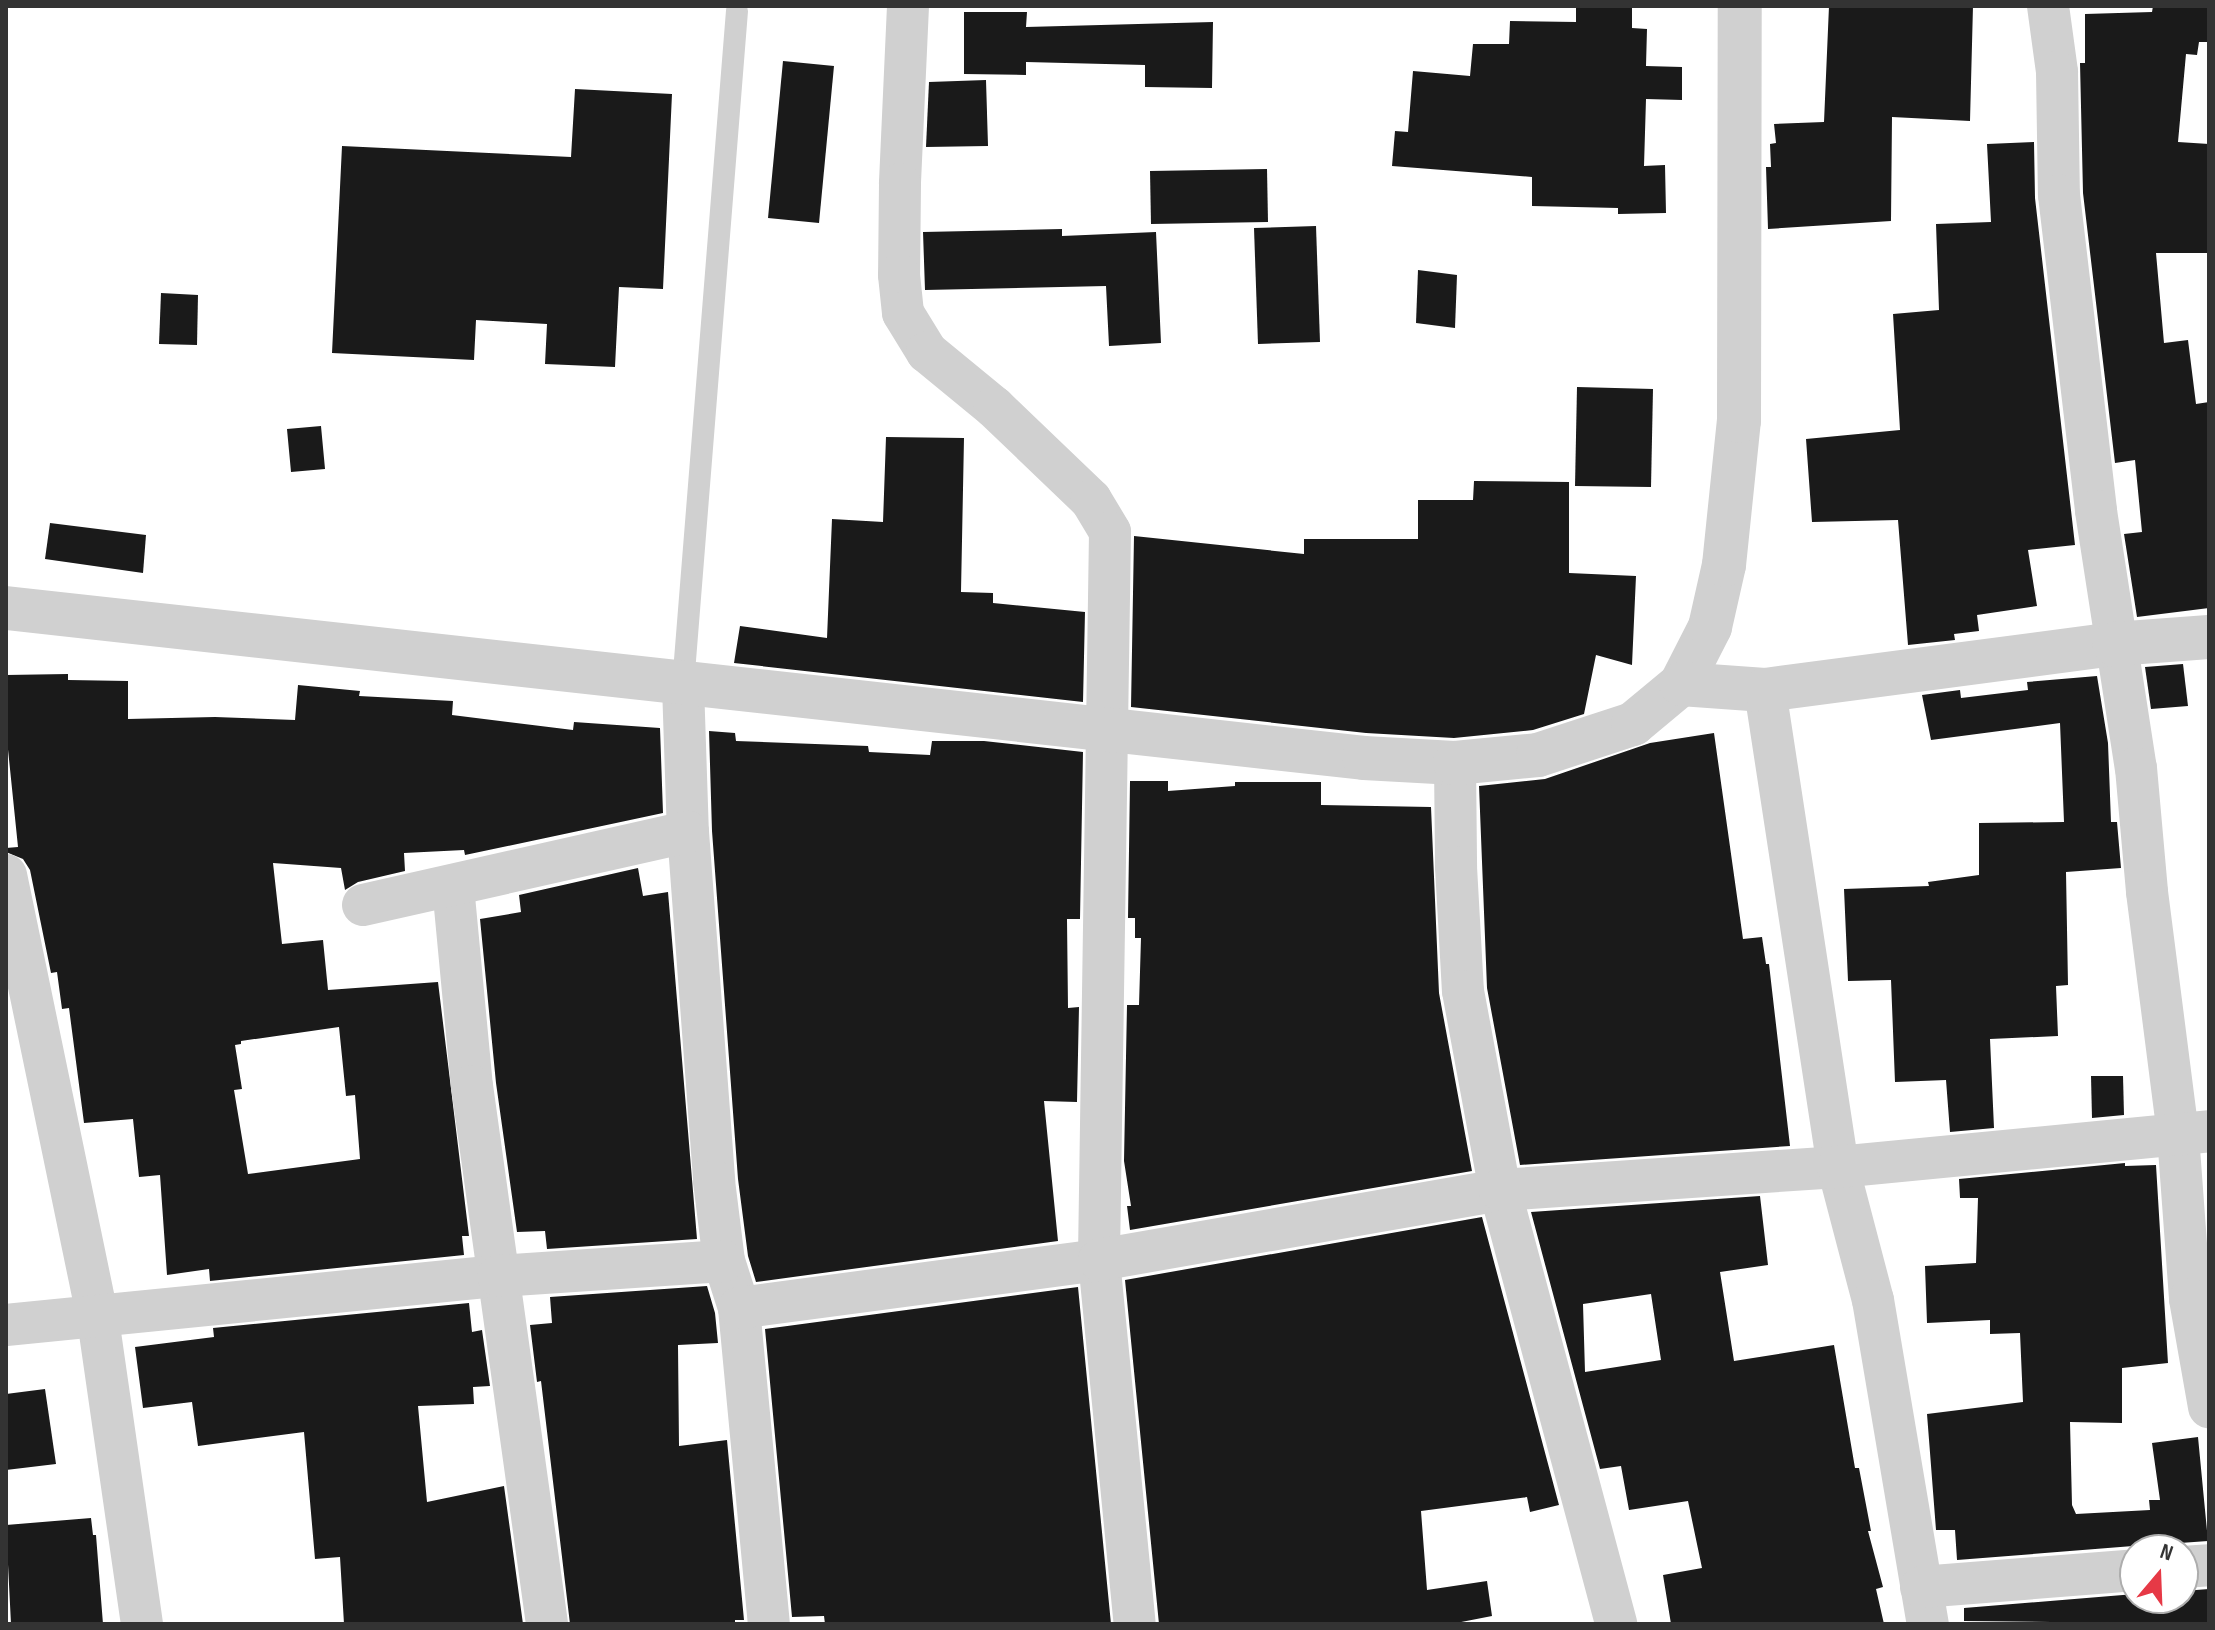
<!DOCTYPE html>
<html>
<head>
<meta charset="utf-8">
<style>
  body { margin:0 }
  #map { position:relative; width:2215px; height:1630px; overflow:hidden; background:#fff; font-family:"Sofia Sans Condensed",sans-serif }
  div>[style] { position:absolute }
  .building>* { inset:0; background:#1a1a1a }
  .service>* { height:22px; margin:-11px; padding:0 11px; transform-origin:11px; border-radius:11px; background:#d0d0d0 }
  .minor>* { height:42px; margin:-21px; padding:0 21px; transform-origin:21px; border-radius:21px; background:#d0d0d0 }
  .tertiary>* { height:44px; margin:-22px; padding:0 22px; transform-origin:22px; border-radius:22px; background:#d0d0d0 }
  span { translate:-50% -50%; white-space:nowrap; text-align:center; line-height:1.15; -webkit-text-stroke:8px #fff; paint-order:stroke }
  .frame { position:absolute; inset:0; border:8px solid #333; pointer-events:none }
  .north { position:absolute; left:2119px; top:1534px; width:80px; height:80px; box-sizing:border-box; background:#fff; border:2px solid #adadad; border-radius:50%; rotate:19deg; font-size:22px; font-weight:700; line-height:32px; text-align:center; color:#333 }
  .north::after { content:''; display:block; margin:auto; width:28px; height:36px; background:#e63946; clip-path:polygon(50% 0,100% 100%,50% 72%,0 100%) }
</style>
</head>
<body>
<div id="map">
  <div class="building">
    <div style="clip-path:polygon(1576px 6px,1632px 6px,1632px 28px,1647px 29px,1646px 66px,1682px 67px,1682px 100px,1646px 99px,1644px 166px,1665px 165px,1666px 213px,1618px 214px,1618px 208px,1532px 206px,1532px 177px,1392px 166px,1395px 131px,1408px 132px,1413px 71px,1470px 76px,1473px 44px,1509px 44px,1510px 21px,1576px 22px)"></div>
    <div style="clip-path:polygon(1829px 6px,1973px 6px,1970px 121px,1892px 117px,1891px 221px,1768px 229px,1766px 167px,1771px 167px,1770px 144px,1776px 143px,1774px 124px,1824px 122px)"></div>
    <div style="clip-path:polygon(2153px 6px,2209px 6px,2209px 42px,2199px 42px,2197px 55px,2186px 54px,2178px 142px,2209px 144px,2209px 253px,2156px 253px,2164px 343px,2188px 340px,2196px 404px,2209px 402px,2209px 608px,2137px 617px,2124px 534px,2142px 532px,2135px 460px,2115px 463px,2083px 193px,2080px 63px,2085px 63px,2085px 14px,2152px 12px)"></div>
    <div style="clip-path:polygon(964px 12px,1027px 12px,1026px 27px,1213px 22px,1212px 88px,1145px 87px,1145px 65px,1026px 62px,1026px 75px,964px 74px)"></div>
    <div style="clip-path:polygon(783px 61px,834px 66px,819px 223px,768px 218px)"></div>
    <div style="clip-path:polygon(986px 80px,988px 146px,926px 147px,929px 82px)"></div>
    <div style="clip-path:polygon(575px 89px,672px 94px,663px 289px,619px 287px,615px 367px,545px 364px,547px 324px,476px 320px,474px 360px,332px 353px,342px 146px,571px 157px)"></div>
    <div style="clip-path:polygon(2034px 142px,2035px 198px,2075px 545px,2028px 550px,2037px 606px,1977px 615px,1979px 631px,1954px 634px,1955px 640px,1908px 645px,1898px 520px,1812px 522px,1806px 439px,1900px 430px,1893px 314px,1939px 310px,1936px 224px,1991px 222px,1987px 144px)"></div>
    <div style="clip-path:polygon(1267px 169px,1268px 222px,1151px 224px,1150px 171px)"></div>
    <div style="clip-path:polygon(1316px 226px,1320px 342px,1258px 344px,1254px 228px)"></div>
    <div style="clip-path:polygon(1062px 229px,1062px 236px,1156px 232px,1161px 343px,1109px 346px,1106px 286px,925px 290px,923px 232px)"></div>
    <div style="clip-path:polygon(1418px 270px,1457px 275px,1455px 328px,1416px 323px)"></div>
    <div style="clip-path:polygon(161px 293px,198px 295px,197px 345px,159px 344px)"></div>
    <div style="clip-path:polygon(1577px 387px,1653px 389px,1651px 487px,1575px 486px)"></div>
    <div style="clip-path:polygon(321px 426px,325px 469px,291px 472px,287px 429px)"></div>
    <div style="clip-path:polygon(886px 437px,964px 438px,961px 592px,993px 593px,993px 603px,1085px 612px,1083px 702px,734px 663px,740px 626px,827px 638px,832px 519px,883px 522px)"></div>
    <div style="clip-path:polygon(1474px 481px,1569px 482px,1569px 573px,1636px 576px,1632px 665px,1596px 655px,1584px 714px,1533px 730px,1454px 738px,1366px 733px,1131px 707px,1134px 536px,1304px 554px,1304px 539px,1418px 539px,1418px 500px,1473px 500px)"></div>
    <div style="clip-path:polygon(50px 523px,146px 535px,143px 573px,45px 559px)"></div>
    <div style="clip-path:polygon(2183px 664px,2188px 706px,2151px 709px,2145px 667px)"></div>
    <div style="clip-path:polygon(evenodd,68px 674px,68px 680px,128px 681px,128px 719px,215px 717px,295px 720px,298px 685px,360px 691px,359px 696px,453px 701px,452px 715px,573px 730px,574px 722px,660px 728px,663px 813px,465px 855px,464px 850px,404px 853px,405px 871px,358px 882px,345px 890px,341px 868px,273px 863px,282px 944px,323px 940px,328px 990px,438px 982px,469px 1236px,462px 1236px,464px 1255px,210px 1281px,209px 1269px,167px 1275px,160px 1175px,139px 1177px,133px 1119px,84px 1123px,69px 1008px,62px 1009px,57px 972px,51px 973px,30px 870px,23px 859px,6px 852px,6px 848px,18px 847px,6px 730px,6px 675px,68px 674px,339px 1027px,346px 1096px,355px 1095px,360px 1159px,248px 1174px,234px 1090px,242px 1089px,235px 1045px,241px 1044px,241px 1041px,339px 1027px)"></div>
    <div style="clip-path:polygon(2097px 676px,2108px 743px,2111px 822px,2117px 822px,2121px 868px,2066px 872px,2068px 985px,2056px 986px,2058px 1036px,1990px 1039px,1994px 1128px,1950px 1132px,1946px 1080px,1895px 1082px,1891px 980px,1848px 981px,1844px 889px,1929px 886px,1928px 882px,1979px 875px,1979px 823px,2064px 822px,2060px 723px,1931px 740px,1922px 695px,1960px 690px,1961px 698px,2028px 690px,2027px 682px)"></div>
    <div style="clip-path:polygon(709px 731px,735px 733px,736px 741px,868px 746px,869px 752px,930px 755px,932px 741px,984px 741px,1083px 752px,1080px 919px,1067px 919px,1068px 1008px,1079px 1007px,1077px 1102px,1044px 1101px,1058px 1241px,756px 1282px,748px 1256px,738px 1179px,712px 831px)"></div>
    <div style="clip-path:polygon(1714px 733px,1743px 939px,1762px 937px,1766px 964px,1769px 964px,1790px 1146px,1520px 1165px,1487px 988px,1479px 786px,1545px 779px,1650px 743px)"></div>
    <div style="clip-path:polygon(1130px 781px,1168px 781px,1168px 791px,1235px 786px,1235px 782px,1321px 782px,1321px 805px,1431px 807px,1439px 993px,1472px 1171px,1130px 1230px,1127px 1206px,1131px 1206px,1124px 1161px,1127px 1005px,1139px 1005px,1141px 938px,1135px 938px,1135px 918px,1128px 918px)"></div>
    <div style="clip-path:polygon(638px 868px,643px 896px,668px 892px,697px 1239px,547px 1249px,545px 1231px,517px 1232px,496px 1083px,480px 919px,521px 912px,519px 895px)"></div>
    <div style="clip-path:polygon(2091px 1076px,2123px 1076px,2124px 1115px,2092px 1118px)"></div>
    <div style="clip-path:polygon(2125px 1163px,2125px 1166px,2156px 1165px,2168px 1363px,2122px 1368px,2122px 1423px,2070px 1422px,2072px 1505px,2076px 1514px,2150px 1510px,2149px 1500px,2160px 1500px,2152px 1443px,2198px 1437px,2208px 1541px,2180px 1543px,2167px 1550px,2133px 1546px,1957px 1560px,1955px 1530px,1936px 1530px,1927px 1414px,2023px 1402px,2020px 1333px,1990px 1334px,1990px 1320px,1927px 1323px,1925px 1266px,1976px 1263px,1978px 1198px,1960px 1198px,1959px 1179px)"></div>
    <div style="clip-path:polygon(evenodd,1760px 1196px,1768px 1265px,1720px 1272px,1734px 1361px,1834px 1345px,1855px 1468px,1859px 1468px,1871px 1531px,1868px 1531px,1883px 1587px,1876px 1589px,1884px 1624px,1671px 1624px,1663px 1575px,1702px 1568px,1688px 1501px,1629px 1510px,1621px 1466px,1600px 1469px,1531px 1212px,1760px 1196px,1651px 1294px,1661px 1360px,1585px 1372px,1583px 1304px,1651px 1294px)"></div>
    <div style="clip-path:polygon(1482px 1217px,1559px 1505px,1530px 1512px,1527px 1497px,1421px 1511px,1427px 1590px,1487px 1581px,1492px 1616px,1451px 1624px,1159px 1624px,1125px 1280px)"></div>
    <div style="clip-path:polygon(707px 1286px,715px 1313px,718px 1343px,678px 1345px,679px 1446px,727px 1440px,744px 1620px,735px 1620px,735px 1624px,570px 1624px,541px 1381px,537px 1382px,530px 1325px,552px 1323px,550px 1297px)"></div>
    <div style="clip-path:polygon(1078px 1287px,1111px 1624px,825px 1624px,824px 1616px,792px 1617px,765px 1329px)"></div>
    <div style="clip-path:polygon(469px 1303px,472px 1332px,482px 1330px,490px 1386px,473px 1387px,474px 1404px,418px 1406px,427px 1502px,504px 1486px,523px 1624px,344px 1624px,340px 1557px,315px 1559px,304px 1432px,198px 1446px,192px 1402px,143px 1408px,135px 1347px,214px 1337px,213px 1328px)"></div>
    <div style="clip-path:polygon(45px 1389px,56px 1464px,6px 1470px,6px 1394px)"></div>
    <div style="clip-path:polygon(91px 1518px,93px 1535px,96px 1535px,103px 1624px,11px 1624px,6px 1525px)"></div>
    <div style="clip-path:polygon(2209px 1589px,2209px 1624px,1964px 1621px,1964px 1608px,2135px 1594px,2135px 1598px,2183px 1598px,2183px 1591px)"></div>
  </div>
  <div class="service">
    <div style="left:683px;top:685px;width:676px;rotate:-85.42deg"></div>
  </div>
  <div class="minor">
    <div style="left:908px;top:6px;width:178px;rotate:92.6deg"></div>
    <div style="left:900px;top:184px;width:91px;rotate:90.6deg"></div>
    <div style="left:899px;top:275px;width:38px;rotate:84deg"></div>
    <div style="left:903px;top:313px;width:46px;rotate:58.4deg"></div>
    <div style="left:927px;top:352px;width:87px;rotate:39.4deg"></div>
    <div style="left:994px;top:407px;width:134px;rotate:43.8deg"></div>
    <div style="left:1091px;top:500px;width:37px;rotate:59deg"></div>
    <div style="left:1110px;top:532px;width:728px;rotate:90.87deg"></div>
    <div style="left:1099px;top:1260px;width:366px;rotate:84.4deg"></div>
    <div style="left:2048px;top:6px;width:67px;rotate:82.2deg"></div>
    <div style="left:2057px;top:72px;width:123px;rotate:89.1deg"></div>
    <div style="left:2059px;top:195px;width:318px;rotate:83.3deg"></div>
    <div style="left:2096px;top:511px;width:260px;rotate:81.2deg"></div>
    <div style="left:2136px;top:768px;width:124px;rotate:84.9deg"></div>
    <div style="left:2147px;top:892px;width:245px;rotate:82.7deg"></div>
    <div style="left:2178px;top:1135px;width:164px;rotate:85.8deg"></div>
    <div style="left:2190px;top:1299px;width:110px;rotate:80deg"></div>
    <div style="left:683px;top:685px;width:147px;rotate:88.1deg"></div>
    <div style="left:688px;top:832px;width:350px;rotate:85.7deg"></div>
    <div style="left:714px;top:1181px;width:81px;rotate:82.9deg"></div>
    <div style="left:724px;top:1261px;width:49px;rotate:72.3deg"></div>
    <div style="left:739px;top:1308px;width:317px;rotate:84.6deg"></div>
    <div style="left:1765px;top:690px;width:483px;rotate:81.3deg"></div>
    <div style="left:1838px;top:1167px;width:138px;rotate:75.3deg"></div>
    <div style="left:1873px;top:1300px;width:329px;rotate:80.4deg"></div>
    <div style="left:1455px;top:763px;width:104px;rotate:89.4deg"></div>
    <div style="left:1456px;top:867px;width:124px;rotate:86.8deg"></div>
    <div style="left:1463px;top:991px;width:202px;rotate:79.5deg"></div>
    <div style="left:1500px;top:1190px;width:449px;rotate:75deg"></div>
    <div style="left:6px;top:875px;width:453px;rotate:78.3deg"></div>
    <div style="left:98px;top:1319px;width:308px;rotate:81.8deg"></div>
    <div style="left:453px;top:886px;width:201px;rotate:84.6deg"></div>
    <div style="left:472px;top:1086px;width:543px;rotate:82.06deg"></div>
    <div style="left:363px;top:905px;width:333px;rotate:-12.7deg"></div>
    <div style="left:739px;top:1308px;width:363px;rotate:-7.6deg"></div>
    <div style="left:1099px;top:1260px;width:407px;rotate:-9.9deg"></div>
    <div style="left:1500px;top:1190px;width:339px;rotate:-3.9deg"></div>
    <div style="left:1838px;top:1167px;width:373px;rotate:-5.5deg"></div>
    <div style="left:6px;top:1325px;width:494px;rotate:-5.7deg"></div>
    <div style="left:498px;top:1276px;width:226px;rotate:-3.8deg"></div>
    <div style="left:2183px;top:1567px;width:26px;rotate:-4deg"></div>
    <div style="left:1921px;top:1587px;width:215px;rotate:-4.5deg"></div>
  </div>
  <div class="tertiary">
    <div style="left:6px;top:608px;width:1366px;rotate:6.3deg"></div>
    <div style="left:1364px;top:758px;width:91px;rotate:3.1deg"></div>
    <div style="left:1455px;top:763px;width:83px;rotate:-5.5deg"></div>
    <div style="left:1538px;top:755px;width:100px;rotate:-18.1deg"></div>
    <div style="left:1633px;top:724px;width:62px;rotate:-39.8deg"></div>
    <div style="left:1681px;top:684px;width:64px;rotate:-63deg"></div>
    <div style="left:1710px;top:627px;width:64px;rotate:-77.3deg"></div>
    <div style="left:1724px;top:565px;width:145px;rotate:-84.1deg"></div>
    <div style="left:1739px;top:421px;width:415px;rotate:-89.9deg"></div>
    <div style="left:1681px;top:684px;width:84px;rotate:4.1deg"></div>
    <div style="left:1765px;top:690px;width:352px;rotate:-7.5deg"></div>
    <div style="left:2114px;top:644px;width:95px;rotate:-4.2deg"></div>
  </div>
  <div class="frame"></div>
  <div class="north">N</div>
</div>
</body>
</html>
